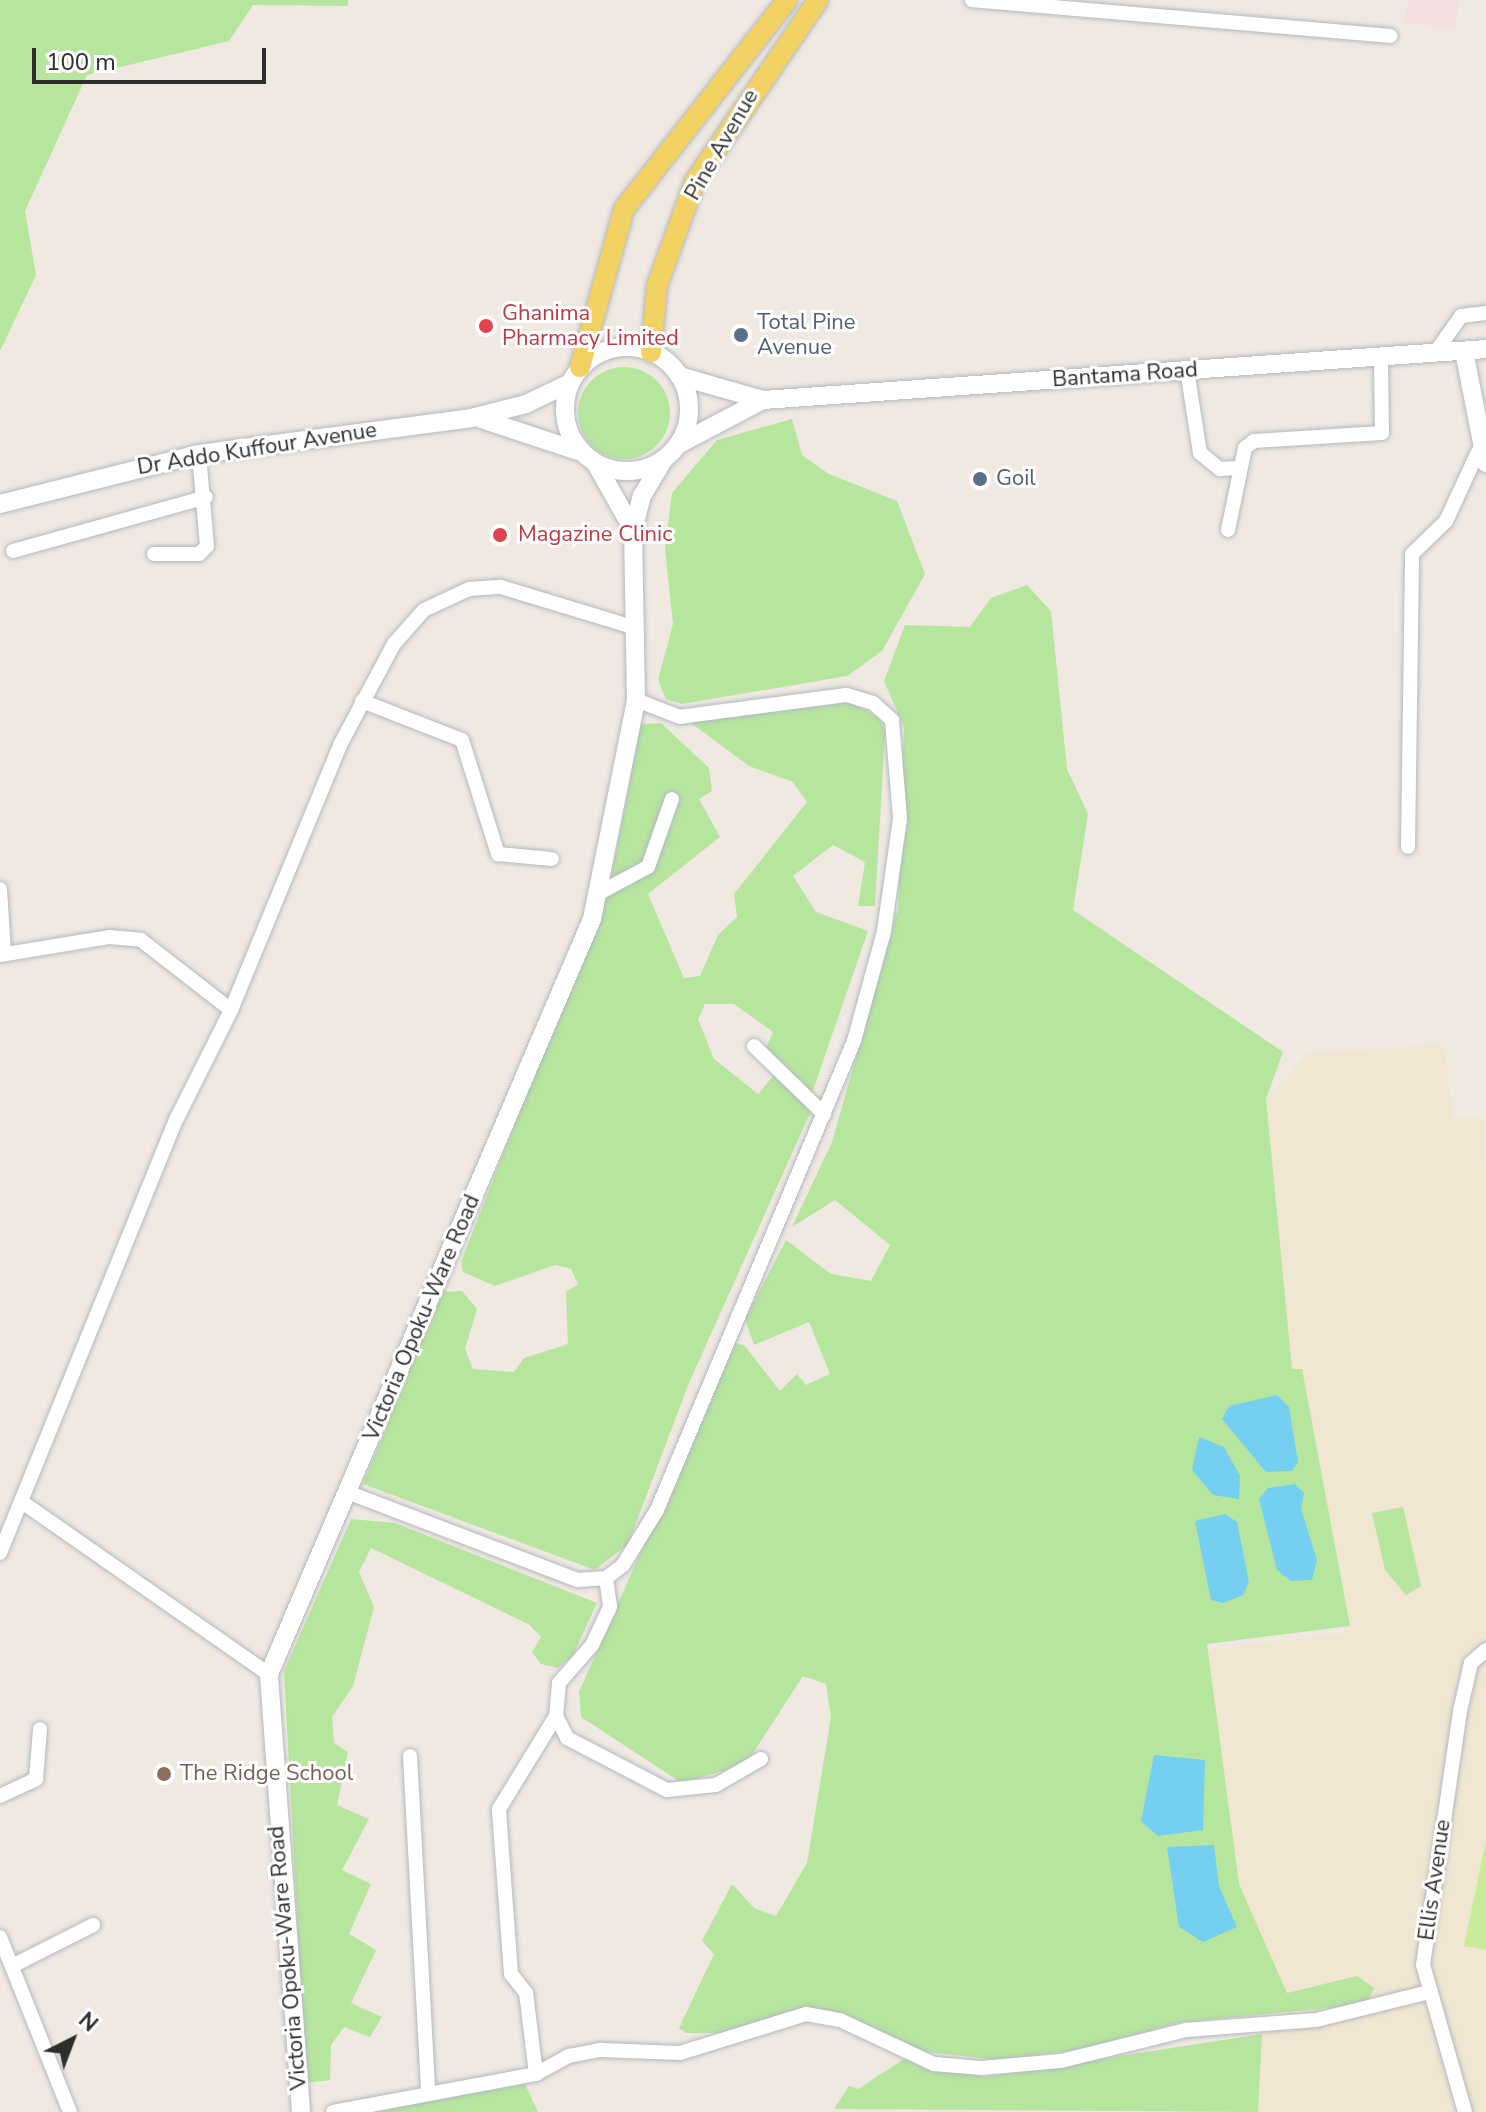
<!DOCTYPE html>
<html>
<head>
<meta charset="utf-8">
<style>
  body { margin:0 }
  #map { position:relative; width:1486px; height:2112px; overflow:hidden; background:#efe9e1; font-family:"Nunito Sans",sans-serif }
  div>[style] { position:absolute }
  .education>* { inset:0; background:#f0e6d1 }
  .medical>* { inset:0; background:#f5dfe0 }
  .green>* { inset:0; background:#b6e59e }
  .round { border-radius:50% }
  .pitch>* { inset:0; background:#c9ec9a }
  .water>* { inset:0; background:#75cff0 }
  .roads { filter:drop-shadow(0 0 2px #b4b7c1) drop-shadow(0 0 2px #b4b7c1) }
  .street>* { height:14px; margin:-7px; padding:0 7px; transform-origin:7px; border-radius:7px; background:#fff }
  .secondary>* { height:18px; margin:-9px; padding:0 9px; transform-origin:9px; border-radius:9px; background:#fff }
  .secondary>.ring { margin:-9px; padding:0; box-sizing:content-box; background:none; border:18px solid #fff; border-radius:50% }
  .primary>* { height:20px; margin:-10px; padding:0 10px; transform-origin:10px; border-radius:10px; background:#f2d163 }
  .dots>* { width:22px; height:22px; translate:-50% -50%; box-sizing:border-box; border:4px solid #fff; border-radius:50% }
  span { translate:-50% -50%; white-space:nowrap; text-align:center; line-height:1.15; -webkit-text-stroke:6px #fff; paint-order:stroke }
  .street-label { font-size:22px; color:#2e2e2e }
  .health-label { font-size:22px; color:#be3a42 }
  .left { translate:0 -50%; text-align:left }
  .service-label { font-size:22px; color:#4e5e75 }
  .education-label { font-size:22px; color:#785e54 }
  .north { position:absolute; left:32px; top:2000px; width:80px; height:80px; -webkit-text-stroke:6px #fff; paint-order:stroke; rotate:42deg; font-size:22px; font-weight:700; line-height:32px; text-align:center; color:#2e2e2e }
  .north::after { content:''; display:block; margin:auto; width:28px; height:36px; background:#2e2e2e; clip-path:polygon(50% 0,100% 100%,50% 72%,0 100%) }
  .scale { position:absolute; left:32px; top:48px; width:234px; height:36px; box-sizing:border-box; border:4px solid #2e2e2e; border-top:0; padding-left:10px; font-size:24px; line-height:28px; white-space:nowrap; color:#2e2e2e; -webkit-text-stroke:6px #fff; paint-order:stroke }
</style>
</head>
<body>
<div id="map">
  <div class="education">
    <div style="clip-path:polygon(1444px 1044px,1453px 1119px,1483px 1117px,1486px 1168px,1486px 2112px,1256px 2112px,1260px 1997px,1190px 1652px,1347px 1633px,1295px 1370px,1285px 1370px,1261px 1105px,1307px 1054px)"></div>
  </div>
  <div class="medical">
    <div style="clip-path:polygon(1408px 0,1459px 0,1455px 28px,1404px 23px)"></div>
  </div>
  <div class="green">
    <div style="clip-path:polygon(0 0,348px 0,348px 6px,253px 5px,229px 41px,87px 75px,25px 211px,36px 275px,0 351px)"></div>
    <div class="round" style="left:578px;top:367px;width:92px;height:92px"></div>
    <div style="clip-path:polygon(792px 419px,802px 455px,829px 474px,897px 501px,925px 574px,882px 651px,847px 676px,682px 704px,666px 699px,658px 680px,673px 624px,665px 549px,672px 493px,717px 440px)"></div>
    <div style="clip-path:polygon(1027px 585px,1051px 611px,1067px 769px,1088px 814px,1073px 910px,1283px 1052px,1266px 1099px,1292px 1369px,1302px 1369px,1350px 1626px,1207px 1644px,1239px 1884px,1287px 1993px,1357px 1976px,1374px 1988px,1369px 1999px,1349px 2006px,1182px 2022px,1082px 2049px,998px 2060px,917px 2051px,813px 2008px,728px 2033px,686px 2033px,679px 2028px,714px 1954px,702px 1941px,732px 1884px,754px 1908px,776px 1916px,807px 1863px,831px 1717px,826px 1684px,803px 1676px,746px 1764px,682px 1783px,581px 1717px,579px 1692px,733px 1343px,744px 1345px,780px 1391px,797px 1374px,806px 1385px,830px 1374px,809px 1322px,754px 1345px,745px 1319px,786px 1240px,831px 1274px,871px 1281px,890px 1245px,835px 1200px,792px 1227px,832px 1142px,898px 909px,904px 727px,884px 681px,905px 625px,970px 627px,991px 598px)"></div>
    <div style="clip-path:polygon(846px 700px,879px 717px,885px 732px,875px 906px,858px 906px,865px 862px,833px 845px,793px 876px,816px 912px,868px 931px,812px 1093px,765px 1050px,773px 1032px,734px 1004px,705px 1004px,698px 1019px,714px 1059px,758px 1094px,774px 1075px,811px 1111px,689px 1383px,628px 1544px,595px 1570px,363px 1484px,441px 1292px,462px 1291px,477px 1309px,465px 1349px,473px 1369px,514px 1372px,524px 1358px,568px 1344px,566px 1292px,578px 1284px,571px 1269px,555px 1265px,495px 1286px,463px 1272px,461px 1262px,611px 878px,641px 724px,661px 723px,709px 768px,712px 791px,699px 799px,720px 837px,648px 894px,684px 978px,700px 976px,718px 935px,737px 917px,734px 894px,807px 802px,793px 782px,749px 766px,687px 720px)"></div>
    <div style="clip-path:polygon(1403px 1507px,1421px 1586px,1406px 1595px,1385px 1570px,1372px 1513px)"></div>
    <div style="clip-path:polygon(351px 1519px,395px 1523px,597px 1603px,573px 1655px,558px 1668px,541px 1664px,532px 1652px,541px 1637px,530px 1625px,371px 1548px,359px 1572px,374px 1607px,353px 1686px,332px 1717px,334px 1743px,348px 1752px,337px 1805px,369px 1819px,342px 1870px,371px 1884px,349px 1934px,376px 1950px,351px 2003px,382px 2017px,370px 2037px,344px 2027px,331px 2045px,330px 2080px,306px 2083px,284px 1671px)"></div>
    <div style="clip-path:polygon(1262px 2034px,1258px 2112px,834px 2109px,849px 2086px,858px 2089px,904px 2059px,985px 2077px)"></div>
    <div style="clip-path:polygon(525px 2084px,538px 2112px,366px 2112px)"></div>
  </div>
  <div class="pitch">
    <div style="clip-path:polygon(1486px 1840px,1486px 1950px,1464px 1946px)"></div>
  </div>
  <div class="water">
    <div style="clip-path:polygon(1277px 1395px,1289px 1407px,1298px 1462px,1292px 1471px,1266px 1472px,1222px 1419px,1229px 1406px)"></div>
    <div style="clip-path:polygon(1199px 1437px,1224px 1447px,1240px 1476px,1239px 1499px,1213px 1495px,1192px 1470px)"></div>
    <div style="clip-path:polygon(1295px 1484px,1304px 1493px,1301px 1509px,1317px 1560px,1312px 1580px,1291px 1581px,1277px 1570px,1259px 1499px,1268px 1488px)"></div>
    <div style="clip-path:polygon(1225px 1514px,1237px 1522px,1249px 1582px,1243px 1595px,1223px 1603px,1211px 1600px,1195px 1521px)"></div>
    <div style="clip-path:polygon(1154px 1755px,1205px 1760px,1203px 1830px,1158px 1836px,1141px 1821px)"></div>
    <div style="clip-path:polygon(1214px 1845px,1219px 1886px,1237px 1927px,1203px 1942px,1179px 1927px,1167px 1847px)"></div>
  </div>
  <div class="roads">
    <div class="street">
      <div style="left:972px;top:0;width:420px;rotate:4.9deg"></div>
      <div style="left:1435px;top:353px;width:45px;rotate:-54.9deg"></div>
      <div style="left:1461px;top:316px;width:25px;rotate:-7deg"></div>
      <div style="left:1187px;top:370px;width:84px;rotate:81.1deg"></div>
      <div style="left:1200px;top:453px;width:26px;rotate:39deg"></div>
      <div style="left:1220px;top:469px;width:19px;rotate:-3deg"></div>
      <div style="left:1228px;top:530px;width:84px;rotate:-78.3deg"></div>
      <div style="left:1245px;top:448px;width:11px;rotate:-38deg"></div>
      <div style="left:1254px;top:441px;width:128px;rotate:-3.6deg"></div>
      <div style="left:1382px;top:433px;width:76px;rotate:-90.8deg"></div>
      <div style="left:13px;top:551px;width:200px;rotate:-15.6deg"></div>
      <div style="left:154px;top:554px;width:45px"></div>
      <div style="left:199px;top:554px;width:11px;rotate:-45deg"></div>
      <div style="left:207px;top:546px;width:92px;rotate:-95deg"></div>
      <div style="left:362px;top:701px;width:107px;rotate:21.3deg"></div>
      <div style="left:462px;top:740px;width:120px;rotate:72.5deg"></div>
      <div style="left:498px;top:854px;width:54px;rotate:5.3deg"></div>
      <div style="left:1408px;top:847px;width:293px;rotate:-89.2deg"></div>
      <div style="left:1412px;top:554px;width:47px;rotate:-44.1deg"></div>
      <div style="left:1446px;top:521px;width:76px;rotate:-65.1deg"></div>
      <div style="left:0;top:889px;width:64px;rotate:86.4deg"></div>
      <div style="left:599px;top:893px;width:55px;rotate:-28deg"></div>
      <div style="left:648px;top:867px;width:72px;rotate:-70.6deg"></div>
      <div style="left:0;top:955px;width:110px;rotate:-9.4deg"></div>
      <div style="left:109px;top:937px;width:32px;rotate:5deg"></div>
      <div style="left:141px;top:940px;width:114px;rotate:37.9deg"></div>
      <div style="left:754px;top:1046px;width:98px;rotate:44.2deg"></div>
      <div style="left:347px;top:1492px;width:247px;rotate:20.9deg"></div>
      <div style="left:578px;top:1580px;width:28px;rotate:-4deg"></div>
      <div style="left:606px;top:1578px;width:21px;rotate:-37deg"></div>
      <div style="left:623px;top:1565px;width:65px;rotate:-58.3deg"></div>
      <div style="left:657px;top:1510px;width:509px;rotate:-67.22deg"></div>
      <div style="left:854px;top:1041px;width:114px;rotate:-74.7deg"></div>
      <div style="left:884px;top:931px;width:114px;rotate:-81.9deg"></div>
      <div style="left:900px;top:818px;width:98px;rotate:-94.7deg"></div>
      <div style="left:892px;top:720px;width:25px;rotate:-138deg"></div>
      <div style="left:873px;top:703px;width:28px;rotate:-163deg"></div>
      <div style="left:846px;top:695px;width:167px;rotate:172.5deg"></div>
      <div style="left:680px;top:717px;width:47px;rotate:-158.9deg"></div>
      <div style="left:22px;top:1502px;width:301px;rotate:34.9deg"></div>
      <div style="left:0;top:1553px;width:470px;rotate:-67.9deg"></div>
      <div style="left:177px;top:1118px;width:121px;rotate:-63.4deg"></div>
      <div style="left:231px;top:1010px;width:287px;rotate:-67.6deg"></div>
      <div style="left:340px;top:745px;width:115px;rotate:-61.9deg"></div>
      <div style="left:394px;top:644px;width:45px;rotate:-48.6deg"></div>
      <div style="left:424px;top:610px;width:50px;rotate:-25deg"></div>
      <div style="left:469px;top:589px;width:32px;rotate:-4deg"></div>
      <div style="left:501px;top:587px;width:138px;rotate:16.9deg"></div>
      <div style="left:606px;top:1578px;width:29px;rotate:82deg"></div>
      <div style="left:610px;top:1607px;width:42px;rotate:115.3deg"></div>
      <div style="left:592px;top:1645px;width:50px;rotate:131deg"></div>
      <div style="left:559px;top:1683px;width:33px;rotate:95deg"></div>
      <div style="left:556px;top:1716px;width:25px;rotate:63deg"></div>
      <div style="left:567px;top:1738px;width:113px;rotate:27.5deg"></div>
      <div style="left:667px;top:1790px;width:49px;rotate:-5.8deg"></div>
      <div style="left:716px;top:1785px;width:52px;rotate:-30deg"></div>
      <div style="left:410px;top:1756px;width:336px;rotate:86.9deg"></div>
      <div style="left:0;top:1796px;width:40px;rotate:-25deg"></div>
      <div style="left:36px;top:1779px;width:50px;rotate:-85.4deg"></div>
      <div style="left:0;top:1937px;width:188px;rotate:68.2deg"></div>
      <div style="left:12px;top:1966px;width:91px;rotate:-26.8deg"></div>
      <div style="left:536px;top:2074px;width:82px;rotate:-97deg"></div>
      <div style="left:526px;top:1993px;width:24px;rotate:-128deg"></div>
      <div style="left:511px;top:1974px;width:165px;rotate:-94.2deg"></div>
      <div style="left:499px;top:1809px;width:109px;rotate:-58.5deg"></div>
      <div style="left:333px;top:2112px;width:207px;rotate:-10.6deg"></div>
      <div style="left:536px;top:2074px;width:38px;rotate:-29deg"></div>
      <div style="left:569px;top:2056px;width:33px;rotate:-11deg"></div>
      <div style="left:601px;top:2050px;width:79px;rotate:2.2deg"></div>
      <div style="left:680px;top:2053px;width:132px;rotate:-17.2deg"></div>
      <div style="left:806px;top:2014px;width:35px;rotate:10deg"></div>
      <div style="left:840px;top:2020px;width:104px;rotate:25.1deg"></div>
      <div style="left:934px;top:2064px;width:47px;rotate:4.9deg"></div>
      <div style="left:981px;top:2068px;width:80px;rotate:-5deg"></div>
      <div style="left:1061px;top:2061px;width:129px;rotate:-13.9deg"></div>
      <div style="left:1186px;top:2030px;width:130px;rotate:-4.4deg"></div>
      <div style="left:1316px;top:2020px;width:112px;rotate:-13.9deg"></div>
      <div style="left:1465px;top:2112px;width:153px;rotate:-105.9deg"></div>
      <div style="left:1423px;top:1965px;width:257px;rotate:-81.7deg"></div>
      <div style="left:1460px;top:1711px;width:49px;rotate:-77.1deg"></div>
      <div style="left:1471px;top:1663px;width:20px;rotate:-41deg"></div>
    </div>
    <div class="secondary">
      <div class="ring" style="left:565px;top:347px;width:106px;height:106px"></div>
      <div style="left:1464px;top:351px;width:114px;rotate:78.9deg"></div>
      <div style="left:679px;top:376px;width:87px;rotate:15.9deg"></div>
      <div style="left:763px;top:400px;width:725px;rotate:-4.03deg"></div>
      <div style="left:481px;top:419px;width:102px;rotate:18.3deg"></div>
      <div style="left:681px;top:443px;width:93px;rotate:-27.7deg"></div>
      <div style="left:596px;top:464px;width:73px;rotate:60.6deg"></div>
      <div style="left:0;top:504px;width:205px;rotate:-14.1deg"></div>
      <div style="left:199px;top:454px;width:274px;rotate:-7.5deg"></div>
      <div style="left:471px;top:418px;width:57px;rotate:-14.3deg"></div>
      <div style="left:526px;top:404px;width:49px;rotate:-25.5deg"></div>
      <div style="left:301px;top:2112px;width:439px;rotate:-94.2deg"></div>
      <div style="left:269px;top:1674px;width:821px;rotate:-66.84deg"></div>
      <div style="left:592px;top:919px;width:223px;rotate:-78.6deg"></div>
      <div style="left:636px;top:700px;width:169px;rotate:-91deg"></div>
      <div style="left:633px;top:531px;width:36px;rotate:-76deg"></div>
      <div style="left:642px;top:496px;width:43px;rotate:-59.3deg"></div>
    </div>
    <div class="primary">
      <div style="left:651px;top:352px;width:66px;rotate:-84.8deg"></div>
      <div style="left:657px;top:286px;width:112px;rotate:-70.1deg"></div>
      <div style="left:695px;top:181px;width:219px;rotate:-55.8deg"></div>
      <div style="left:580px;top:367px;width:164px;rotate:-74.4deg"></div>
      <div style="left:624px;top:209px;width:265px;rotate:-52deg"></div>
    </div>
  </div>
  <div class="dots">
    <div style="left:486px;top:326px;background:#e0444e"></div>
    <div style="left:741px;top:335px;background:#5c6f8a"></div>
    <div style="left:980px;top:479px;background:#5c6f8a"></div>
    <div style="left:500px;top:535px;background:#e0444e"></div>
    <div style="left:164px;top:1774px;background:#8d6e63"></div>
  </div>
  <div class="street-label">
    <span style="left:722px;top:145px;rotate:-60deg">Pine Avenue</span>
    <span style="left:1125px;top:375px;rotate:-4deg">Bantama Road</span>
    <span style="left:257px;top:449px;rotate:-9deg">Dr Addo Kuffour Avenue</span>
    <span style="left:422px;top:1318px;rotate:-67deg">Victoria Opoku-Ware Road</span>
    <span style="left:1435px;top:1880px;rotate:-82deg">Ellis Avenue</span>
    <span style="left:288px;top:1958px;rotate:-95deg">Victoria Opoku-Ware Road</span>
  </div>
  <div class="health-label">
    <span class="left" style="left:502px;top:326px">Ghanima<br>Pharmacy Limited</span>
    <span class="left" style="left:518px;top:535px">Magazine Clinic</span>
  </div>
  <div class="service-label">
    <span class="left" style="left:757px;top:335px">Total Pine<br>Avenue</span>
    <span class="left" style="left:996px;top:479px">Goil</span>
  </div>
  <div class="education-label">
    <span class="left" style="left:180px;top:1774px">The Ridge School</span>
  </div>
  <div class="north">N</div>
  <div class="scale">100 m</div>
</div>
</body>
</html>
